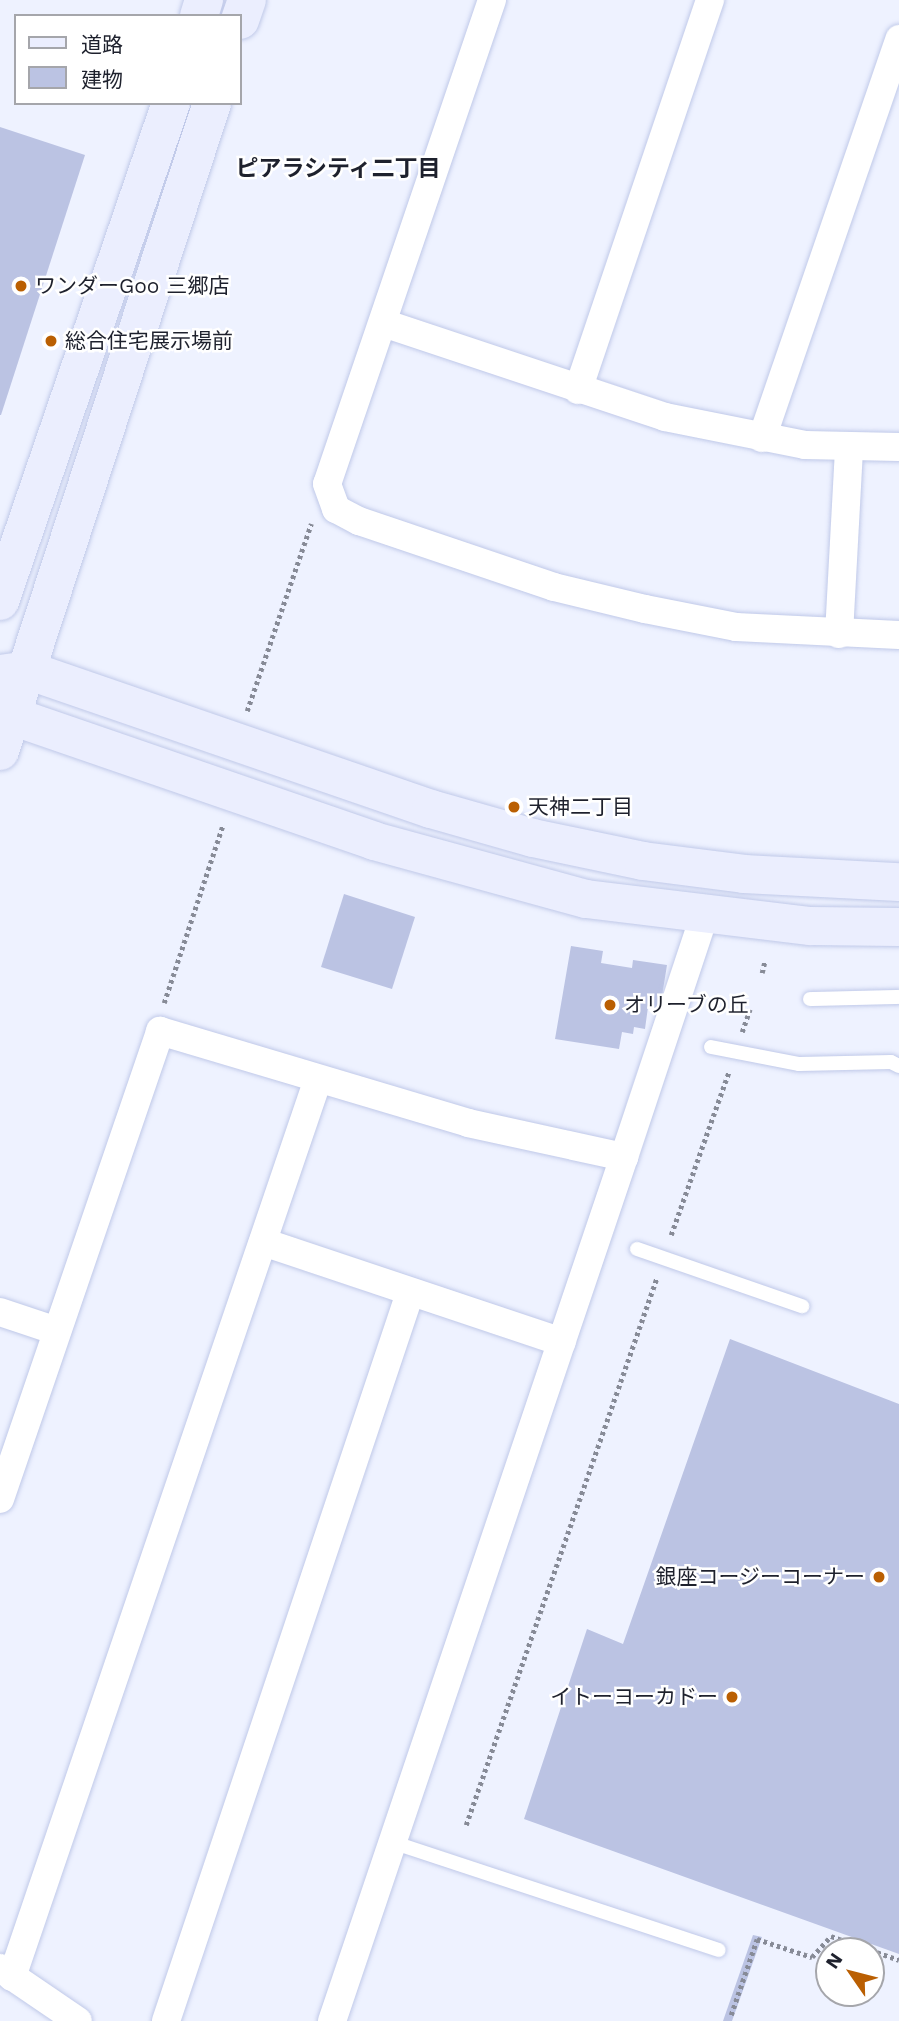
<!DOCTYPE html>
<html>
<head>
<meta charset="utf-8">
<style>
  body { margin:0 }
  #map { position:relative; width:899px; height:2021px; overflow:hidden; background:#eef2ff; font-family:"Work Sans","Noto Sans JP",sans-serif }
  div>[style] { position:absolute }
  .building>* { inset:0; background:#bbc3e3 }
  .path>* { height:4.5px; margin-top:-2.25px; transform-origin:0; background:repeating-linear-gradient(90deg,#878b97 0 3.5px,transparent 0 7px) }
  .roads { filter:drop-shadow(0 0 2px #c0c9e9) drop-shadow(0 0 2px #c0c9e9) }
  .lane>* { height:14px; margin:-7px; padding:0 7px; transform-origin:7px; border-radius:7px; background:#fff }
  .street>* { height:28px; margin:-14px; padding:0 14px; transform-origin:14px; border-radius:14px; background:#fff }
  .secondary>* { height:38px; margin:-19px; padding:0 19px; transform-origin:19px; border-radius:19px; background:#ebeefe }
  .dots>* { width:19px; height:19px; translate:-50% -50%; box-sizing:border-box; border:4px solid #fff; border-radius:50% }
  span { translate:-50% -50%; white-space:nowrap; text-align:center; line-height:1.15; -webkit-text-stroke:5px #fff; paint-order:stroke }
  .poi-label { font-size:21px; color:#1e212d }
  .left { translate:0 -50%; text-align:left }
  .right { translate:-100% -50%; text-align:right }
  .neighbourhood-label { font-size:23px; color:#1e212d; font-weight:700 }
  .legend { position:absolute; left:14px; top:14px; width:228px; height:91px; box-sizing:border-box; background:#fff; border:2px solid #a5a6ab; margin:0; padding:9px 12px; list-style:none; font-size:21px; color:#1e212d }
  .legend li { display:flex; align-items:center; gap:14px; height:35px }
  .legend b { width:35px; border:2px solid #a5a6ab }
  .north { position:absolute; left:815px; top:1937px; width:70px; height:70px; box-sizing:border-box; background:#fff; border:2px solid #a5a6ab; border-radius:50%; rotate:305deg; font-size:19px; font-weight:700; line-height:28px; text-align:center; color:#1e212d }
  .north::after { content:''; display:block; margin:auto; width:24px; height:32px; background:#ba5f02; clip-path:polygon(50% 0,100% 100%,50% 72%,0 100%) }
</style>
</head>
<body>
<div id="map">
  <div class="building">
    <div style="clip-path:polygon(0 127px,85px 155px,1px 415px,0 415px)"></div>
    <div style="clip-path:polygon(344px 894px,415px 917px,392px 989px,321px 967px)"></div>
    <div style="clip-path:polygon(571px 946px,603px 951px,601px 963px,632px 968px,633px 960px,667px 965px,660px 1009px,648px 1007px,645px 1029px,634px 1027px,633px 1034px,622px 1032px,619px 1049px,555px 1039px)"></div>
    <div style="clip-path:polygon(730px 1339px,899px 1404px,899px 1954px,524px 1819px,587px 1629px,623px 1644px)"></div>
    <div style="clip-path:polygon(753px 1935px,762px 1937px,732px 2021px,723px 2021px)"></div>
  </div>
  <div class="path">
    <div style="left:247px;top:711px;width:198px;rotate:-71.1deg"></div>
    <div style="left:762px;top:973px;width:13px;rotate:-77deg"></div>
    <div style="left:164px;top:1003px;width:188px;rotate:-71.7deg"></div>
    <div style="left:742px;top:1032px;width:24px;rotate:-71deg"></div>
    <div style="left:671px;top:1235px;width:174px;rotate:-70.5deg"></div>
    <div style="left:466px;top:1825px;width:580px;rotate:-70.78deg"></div>
    <div style="left:731px;top:2015px;width:80px;rotate:-71.1deg"></div>
    <div style="left:757px;top:1939px;width:58px;rotate:18.1deg"></div>
    <div style="left:812px;top:1957px;width:28px;rotate:-48deg"></div>
    <div style="left:831px;top:1936px;width:72px;rotate:19.4deg"></div>
  </div>
  <div class="roads">
    <div class="lane">
      <div style="left:810px;top:999px;width:89px;rotate:-1.3deg"></div>
      <div style="left:711px;top:1047px;width:90px;rotate:10.9deg"></div>
      <div style="left:799px;top:1064px;width:92px;rotate:-1.2deg"></div>
      <div style="left:891px;top:1062px;width:9px;rotate:27deg"></div>
      <div style="left:637px;top:1249px;width:175px;rotate:19.1deg"></div>
      <div style="left:392px;top:1842px;width:344px;rotate:18.3deg"></div>
    </div>
    <div class="street">
      <div style="left:492px;top:0;width:511px;rotate:108.82deg"></div>
      <div style="left:327px;top:484px;width:27px;rotate:70deg"></div>
      <div style="left:336px;top:509px;width:26px;rotate:28deg"></div>
      <div style="left:359px;top:521px;width:206px;rotate:18.7deg"></div>
      <div style="left:554px;top:587px;width:94px;rotate:13.6deg"></div>
      <div style="left:645px;top:609px;width:93px;rotate:11.2deg"></div>
      <div style="left:736px;top:627px;width:163px;rotate:2.8deg"></div>
      <div style="left:383px;top:323px;width:297px;rotate:18.4deg"></div>
      <div style="left:665px;top:417px;width:143px;rotate:11.3deg"></div>
      <div style="left:805px;top:445px;width:94px;rotate:1.2deg"></div>
      <div style="left:578px;top:390px;width:412px;rotate:-71.3deg"></div>
      <div style="left:762px;top:438px;width:422px;rotate:-71deg"></div>
      <div style="left:839px;top:634px;width:187px;rotate:-86.9deg"></div>
      <div style="left:624px;top:1157px;width:254px;rotate:-71.6deg"></div>
      <div style="left:263px;top:1242px;width:315px;rotate:18.5deg"></div>
      <div style="left:0;top:1312px;width:60px;rotate:18.4deg"></div>
      <div style="left:0;top:1499px;width:495px;rotate:-71.1deg"></div>
      <div style="left:160px;top:1031px;width:321px;rotate:16.6deg"></div>
      <div style="left:468px;top:1123px;width:160px;rotate:12.3deg"></div>
      <div style="left:624px;top:1157px;width:912px;rotate:108.67deg"></div>
      <div style="left:0;top:1968px;width:94px;rotate:34.2deg"></div>
      <div style="left:12px;top:1977px;width:949px;rotate:-71.18deg"></div>
      <div style="left:166px;top:2021px;width:768px;rotate:-71.47deg"></div>
    </div>
    <div class="secondary">
      <div style="left:199px;top:16px;width:17px;rotate:-73deg"></div>
      <div style="left:240px;top:20px;width:21px;rotate:-71deg"></div>
      <div style="left:0;top:601px;width:527px;rotate:-71.05deg"></div>
      <div style="left:0;top:674px;width:27px;rotate:-8deg"></div>
      <div style="left:27px;top:670px;width:427px;rotate:19deg"></div>
      <div style="left:431px;top:809px;width:106px;rotate:15.9deg"></div>
      <div style="left:533px;top:838px;width:112px;rotate:11.8deg"></div>
      <div style="left:643px;top:861px;width:102px;rotate:7.3deg"></div>
      <div style="left:744px;top:874px;width:155px;rotate:3deg"></div>
      <div style="left:0;top:704px;width:17px;rotate:45deg"></div>
      <div style="left:12px;top:716px;width:383px;rotate:19deg"></div>
      <div style="left:374px;top:841px;width:220px;rotate:15.3deg"></div>
      <div style="left:586px;top:899px;width:226px;rotate:6.9deg"></div>
      <div style="left:810px;top:926px;width:89px;rotate:0.6deg"></div>
      <div style="left:0;top:751px;width:682px;rotate:-71.88deg"></div>
    </div>
  </div>
  <div class="dots">
    <div style="left:21px;top:286px;background:#ba5f02"></div>
    <div style="left:51px;top:341px;background:#ba5f02"></div>
    <div style="left:514px;top:807px;background:#ba5f02"></div>
    <div style="left:610px;top:1005px;background:#ba5f02"></div>
    <div style="left:879px;top:1577px;background:#ba5f02"></div>
    <div style="left:732px;top:1697px;background:#ba5f02"></div>
  </div>
  <div class="poi-label">
    <span class="left" style="left:35px;top:286px">ワンダーGoo 三郷店</span>
    <span class="left" style="left:65px;top:341px">総合住宅展示場前</span>
    <span class="left" style="left:528px;top:807px">天神二丁目</span>
    <span class="left" style="left:624px;top:1005px">オリーブの丘</span>
    <span class="right" style="left:865px;top:1577px">銀座コージーコーナー</span>
    <span class="right" style="left:718px;top:1697px">イトーヨーカドー</span>
  </div>
  <div class="neighbourhood-label">
    <span style="left:338px;top:169px">ピアラシティ二丁目</span>
  </div>
  <ul class="legend">
  <li><b style="height:9px;background:#ebeefe"></b>道路</li>
  <li><b style="height:19px;background:#bbc3e3"></b>建物</li>
  </ul>
  <div class="north">N</div>
</div>
</body>
</html>
